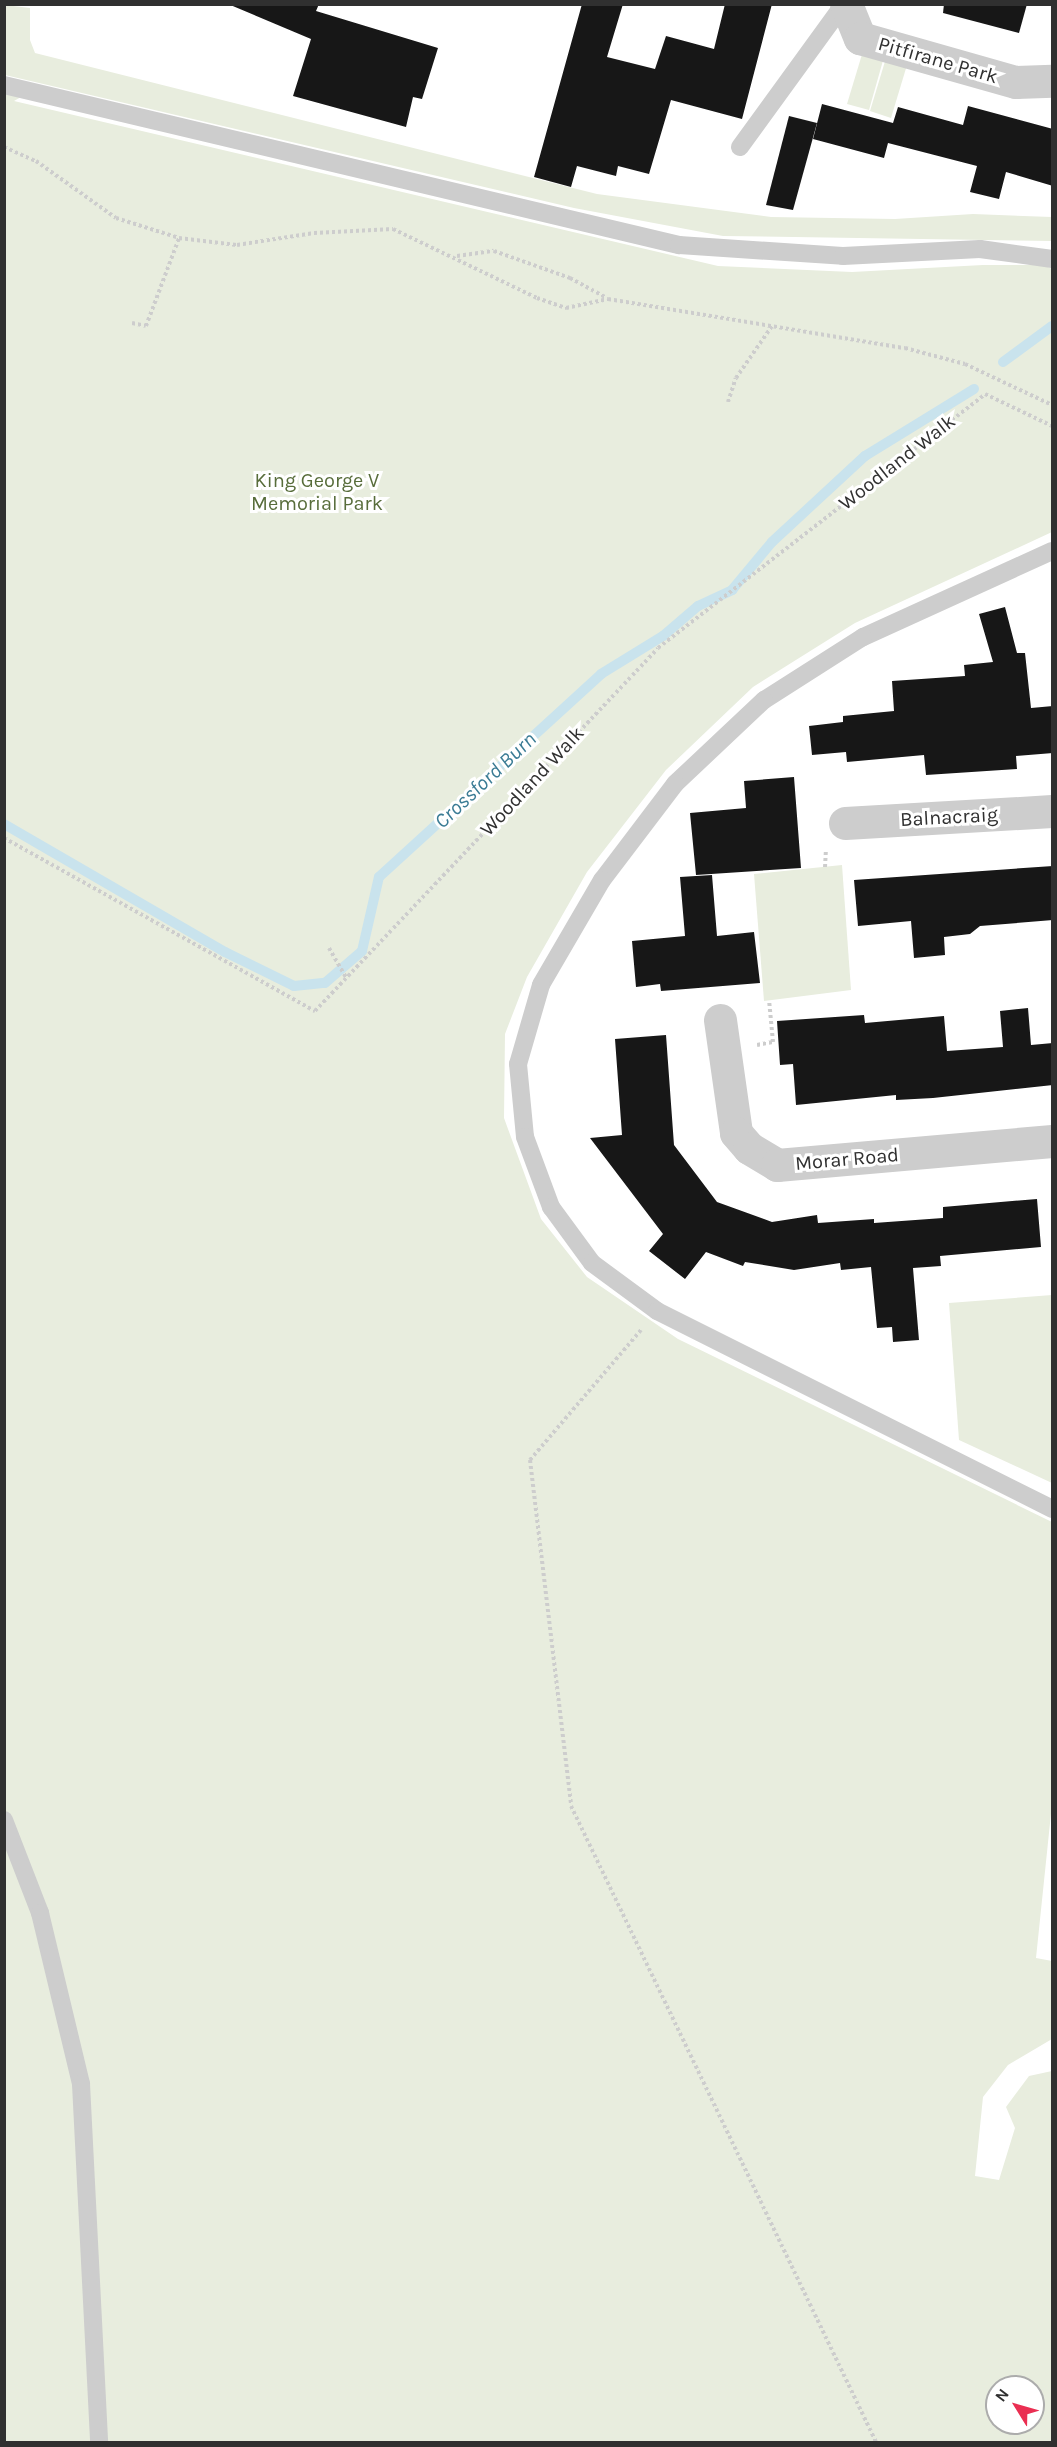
<!DOCTYPE html>
<html>
<head>
<meta charset="utf-8">
<style>
  body { margin:0 }
  #map { position:relative; width:1057px; height:2447px; overflow:hidden; background:#fff; font-family:Karla,sans-serif }
  div>[style] { position:absolute }
  .green>* { inset:0; background:#e8edde }
  .stream>* { height:10px; margin:-5px; padding:0 5px; transform-origin:5px; border-radius:5px; background:#c9e3ed }
  .building>* { inset:0; background:#171717 }
  .path>* { height:4px; margin-top:-2px; transform-origin:0; background:repeating-linear-gradient(90deg,#cdcdcd 0 3px,transparent 0 6px) }
  .lane>* { height:18px; margin:-9px; padding:0 9px; transform-origin:9px; border-radius:9px; background:#cdcdcd }
  .street>* { height:33px; margin:-16.5px; padding:0 16.5px; transform-origin:16.5px; border-radius:16.5px; background:#cdcdcd }
  span { translate:-50% -50%; white-space:nowrap; text-align:center; line-height:1.15; -webkit-text-stroke:6px #fff; paint-order:stroke }
  .street-label { font-size:20px; color:#303030 }
  .park-label { font-size:20px; color:#586d3b }
  .water-label { font-size:21px; color:#3b7c95; font-style:italic }
  .frame { position:absolute; inset:0; border:6px solid #303030; pointer-events:none }
  .north { position:absolute; left:985px; top:2375px; width:60px; height:60px; box-sizing:border-box; background:#fff; border:2px solid #acacac; border-radius:50%; rotate:307deg; font-size:16px; font-weight:700; line-height:24px; text-align:center; color:#303030 }
  .north::after { content:''; display:block; margin:auto; width:21px; height:27px; background:#ea2f52; clip-path:polygon(50% 0,100% 100%,50% 72%,0 100%) }
</style>
</head>
<body>
<div id="map">
  <div class="green">
    <div style="clip-path:polygon(5px 5px,30px 8px,30px 40px,35px 53px,597px 194px,771px 217px,895px 219px,973px 214px,1052px 217px,1052px 241px,723px 236px,574px 208px,5px 75px)"></div>
    <div style="clip-path:polygon(863px 51px,884px 57px,869px 110px,847px 104px)"></div>
    <div style="clip-path:polygon(886px 58px,907px 65px,891px 118px,870px 111px)"></div>
    <div style="clip-path:polygon(evenodd,5px 93px,21px 97px,14px 101px,718px 266px,852px 272px,983px 265px,1044px 265px,1052px 269px,1052px 532px,855px 623px,753px 687px,666px 770px,587px 872px,527px 977px,505px 1034px,504px 1118px,541px 1219px,587px 1277px,678px 1339px,1052px 1522px,1052px 1804px,1036px 1958px,1052px 1961px,1052px 2039px,1008px 2065px,983px 2097px,975px 2176px,999px 2180px,1015px 2128px,1006px 2107px,1029px 2076px,1052px 2071px,1052px 2442px,5px 2442px,5px 93px,997px 2387px,1033px 2387px,1033px 2423px,997px 2423px,997px 2387px)"></div>
    <div style="clip-path:polygon(842px 865px,851px 990px,764px 1001px,754px 874px)"></div>
    <div style="clip-path:polygon(1052px 1295px,1052px 1483px,959px 1440px,949px 1303px)"></div>
  </div>
  <div class="stream">
    <div style="left:1003px;top:362px;width:61px;rotate:-36.3deg"></div>
    <div style="left:4px;top:824px;width:255px;rotate:30.1deg"></div>
    <div style="left:225px;top:952px;width:77px;rotate:26.2deg"></div>
    <div style="left:294px;top:986px;width:31px;rotate:-6deg"></div>
    <div style="left:325px;top:983px;width:49px;rotate:-40.9deg"></div>
    <div style="left:362px;top:951px;width:76px;rotate:-77.1deg"></div>
    <div style="left:379px;top:877px;width:301px;rotate:-42.4deg"></div>
    <div style="left:601px;top:674px;width:73px;rotate:-31.5deg"></div>
    <div style="left:663px;top:636px;width:46px;rotate:-40.6deg"></div>
    <div style="left:698px;top:606px;width:38px;rotate:-25deg"></div>
    <div style="left:732px;top:590px;width:62px;rotate:-50.2deg"></div>
    <div style="left:772px;top:542px;width:127px;rotate:-42.8deg"></div>
    <div style="left:865px;top:456px;width:128px;rotate:-31.6deg"></div>
  </div>
  <div class="building">
    <div style="clip-path:polygon(228px 4px,319px 4px,316px 11px,438px 48px,422px 99px,413px 97px,406px 127px,293px 96px,311px 39px)"></div>
    <div style="clip-path:polygon(582px 4px,623px 4px,607px 57px,655px 69px,666px 36px,714px 49px,725px 4px,772px 4px,742px 119px,671px 100px,649px 174px,618px 166px,616px 176px,577px 166px,571px 187px,534px 177px)"></div>
    <div style="clip-path:polygon(944px 4px,1027px 4px,1019px 33px,943px 13px)"></div>
    <div style="clip-path:polygon(822px 104px,893px 123px,898px 107px,963px 125px,968px 106px,1053px 129px,1053px 186px,1006px 172px,999px 199px,970px 192px,977px 166px,888px 143px,884px 158px,813px 139px)"></div>
    <div style="clip-path:polygon(789px 116px,817px 123px,793px 210px,766px 205px)"></div>
    <div style="clip-path:polygon(1005px 607px,1017px 653px,1025px 653px,1031px 708px,1053px 706px,1053px 753px,1016px 756px,1017px 769px,926px 775px,924px 755px,847px 762px,846px 752px,812px 755px,809px 726px,843px 722px,843px 716px,894px 711px,892px 681px,965px 676px,964px 665px,993px 662px,979px 614px)"></div>
    <div style="clip-path:polygon(794px 777px,801px 868px,696px 875px,690px 813px,746px 808px,744px 781px)"></div>
    <div style="clip-path:polygon(1053px 866px,1053px 920px,980px 926px,970px 934px,944px 937px,945px 955px,914px 958px,911px 921px,858px 926px,854px 880px)"></div>
    <div style="clip-path:polygon(712px 875px,717px 936px,754px 932px,760px 983px,661px 991px,660px 984px,636px 987px,632px 941px,685px 936px,680px 877px)"></div>
    <div style="clip-path:polygon(1028px 1008px,1031px 1045px,1053px 1043px,1053px 1085px,933px 1098px,896px 1100px,896px 1095px,796px 1105px,793px 1064px,780px 1065px,777px 1021px,864px 1015px,865px 1023px,944px 1016px,947px 1051px,1003px 1047px,1000px 1011px)"></div>
    <div style="clip-path:polygon(666px 1035px,674px 1145px,717px 1202px,772px 1222px,817px 1215px,818px 1223px,874px 1219px,874px 1223px,943px 1218px,943px 1207px,1037px 1199px,1041px 1247px,940px 1256px,941px 1266px,913px 1268px,919px 1340px,893px 1342px,892px 1327px,877px 1328px,871px 1267px,841px 1270px,840px 1263px,794px 1270px,745px 1262px,743px 1266px,706px 1252px,685px 1279px,649px 1251px,663px 1234px,590px 1138px,622px 1135px,615px 1039px)"></div>
  </div>
  <div class="path">
    <div style="left:4px;top:147px;width:35px;rotate:24deg"></div>
    <div style="left:36px;top:161px;width:98px;rotate:35.5deg"></div>
    <div style="left:116px;top:218px;width:66px;rotate:17.6deg"></div>
    <div style="left:179px;top:238px;width:58px;rotate:6.9deg"></div>
    <div style="left:237px;top:245px;width:78px;rotate:-8.9deg"></div>
    <div style="left:314px;top:233px;width:79px;rotate:-2.9deg"></div>
    <div style="left:393px;top:229px;width:160px;rotate:25.6deg"></div>
    <div style="left:537px;top:298px;width:31px;rotate:19deg"></div>
    <div style="left:566px;top:308px;width:43px;rotate:-12.1deg"></div>
    <div style="left:608px;top:299px;width:301px;rotate:9.4deg"></div>
    <div style="left:905px;top:348px;width:62px;rotate:14.9deg"></div>
    <div style="left:965px;top:364px;width:96px;rotate:25.2deg"></div>
    <div style="left:457px;top:256px;width:37px;rotate:-8deg"></div>
    <div style="left:494px;top:251px;width:81px;rotate:19.6deg"></div>
    <div style="left:570px;top:278px;width:42px;rotate:28.4deg"></div>
    <div style="left:132px;top:323px;width:14px;rotate:12deg"></div>
    <div style="left:146px;top:326px;width:94px;rotate:-69.4deg"></div>
    <div style="left:728px;top:402px;width:25px;rotate:-72deg"></div>
    <div style="left:736px;top:378px;width:63px;rotate:-55.3deg"></div>
    <div style="left:4px;top:838px;width:356px;rotate:29.1deg"></div>
    <div style="left:315px;top:1011px;width:499px;rotate:-46.6deg"></div>
    <div style="left:658px;top:648px;width:414px;rotate:-37.8deg"></div>
    <div style="left:985px;top:394px;width:74px;rotate:25.5deg"></div>
    <div style="left:825px;top:867px;width:17px;rotate:-87deg"></div>
    <div style="left:329px;top:948px;width:34px;rotate:60deg"></div>
    <div style="left:757px;top:1045px;width:16px;rotate:-11deg"></div>
    <div style="left:773px;top:1042px;width:42px;rotate:-95.4deg"></div>
    <div style="left:641px;top:1330px;width:171px;rotate:130.5deg"></div>
    <div style="left:530px;top:1460px;width:348px;rotate:83.2deg"></div>
    <div style="left:571px;top:1806px;width:705px;rotate:64.38deg"></div>
  </div>
  <div class="lane">
    <div style="left:4px;top:85px;width:694px;rotate:13.34deg"></div>
    <div style="left:679px;top:245px;width:164px;rotate:3.8deg"></div>
    <div style="left:843px;top:256px;width:137px;rotate:-2.9deg"></div>
    <div style="left:980px;top:249px;width:73px;rotate:7.9deg"></div>
    <div style="left:740px;top:147px;width:177px;rotate:-54deg"></div>
    <div style="left:1052px;top:551px;width:208px;rotate:155.5deg"></div>
    <div style="left:863px;top:637px;width:117px;rotate:147.5deg"></div>
    <div style="left:764px;top:700px;width:122px;rotate:136.7deg"></div>
    <div style="left:675px;top:784px;width:121px;rotate:127.2deg"></div>
    <div style="left:602px;top:880px;width:121px;rotate:120.2deg"></div>
    <div style="left:541px;top:985px;width:82px;rotate:106.2deg"></div>
    <div style="left:518px;top:1064px;width:73px;rotate:84.5deg"></div>
    <div style="left:525px;top:1137px;width:75px;rotate:69.6deg"></div>
    <div style="left:551px;top:1207px;width:69px;rotate:53.8deg"></div>
    <div style="left:592px;top:1263px;width:81px;rotate:36.4deg"></div>
    <div style="left:657px;top:1311px;width:442px;rotate:26.6deg"></div>
    <div style="left:4px;top:1820px;width:100px;rotate:68.8deg"></div>
    <div style="left:40px;top:1913px;width:176px;rotate:76.5deg"></div>
    <div style="left:81px;top:2084px;width:358px;rotate:87.1deg"></div>
  </div>
  <div class="street">
    <div style="left:846px;top:4px;width:37px;rotate:68deg"></div>
    <div style="left:860px;top:38px;width:162px;rotate:15.8deg"></div>
    <div style="left:1016px;top:82px;width:36px;rotate:-2deg"></div>
    <div style="left:845px;top:823px;width:207px;rotate:-3.3deg"></div>
    <div style="left:720px;top:1020px;width:114px;rotate:81.9deg"></div>
    <div style="left:736px;top:1133px;width:20px;rotate:49deg"></div>
    <div style="left:749px;top:1148px;width:33px;rotate:31deg"></div>
    <div style="left:777px;top:1165px;width:276px;rotate:-5deg"></div>
  </div>
  <div class="street-label">
    <span style="left:938px;top:60px;rotate:16deg">Pitfirane Park</span>
    <span style="left:897px;top:462px;rotate:-38deg">Woodland Walk</span>
    <span style="left:532px;top:781px;rotate:-47deg">Woodland Walk</span>
    <span style="left:949px;top:817px;rotate:-3deg">Balnacraig</span>
    <span style="left:847px;top:1159px;rotate:-5deg">Morar Road</span>
  </div>
  <div class="park-label">
    <span style="left:317px;top:492px">King George V<br>Memorial Park</span>
  </div>
  <div class="water-label">
    <span style="left:485px;top:780px;rotate:-43deg">Crossford Burn</span>
  </div>
  <div class="frame"></div>
  <div class="north">N</div>
</div>
</body>
</html>
